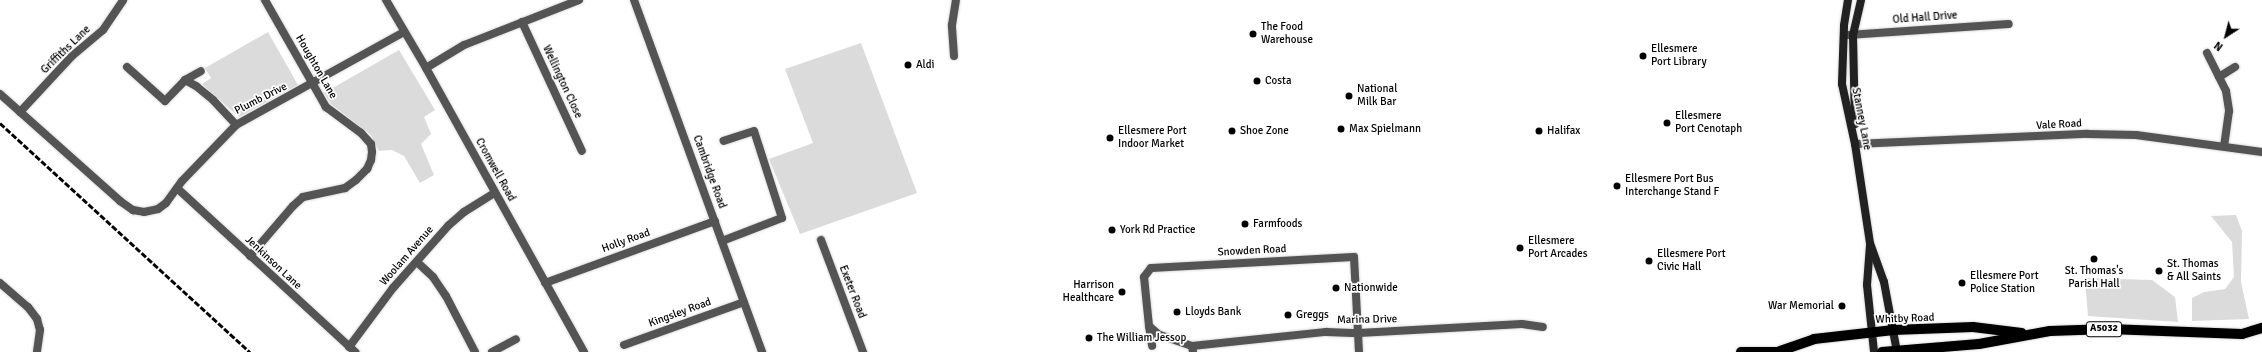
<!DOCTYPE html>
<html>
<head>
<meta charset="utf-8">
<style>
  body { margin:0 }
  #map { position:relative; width:2262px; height:352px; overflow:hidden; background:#fff; font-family:Signika,sans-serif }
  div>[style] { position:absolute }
  .green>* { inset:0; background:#dbdbdb }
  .roads { filter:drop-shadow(0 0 1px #dbdbdb) drop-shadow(0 0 1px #dbdbdb) }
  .minor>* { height:8px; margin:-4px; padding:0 4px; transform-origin:4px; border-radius:4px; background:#545454 }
  .tertiary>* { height:8px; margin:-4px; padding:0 4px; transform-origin:4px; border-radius:4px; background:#545454 }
  .secondary>* { height:8px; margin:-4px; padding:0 4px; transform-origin:4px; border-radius:4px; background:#212121 }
  .primary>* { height:10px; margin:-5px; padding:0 5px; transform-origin:5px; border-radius:5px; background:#000 }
  .rail>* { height:3px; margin-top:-1.5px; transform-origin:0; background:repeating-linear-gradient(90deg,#000 0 6px,transparent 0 8px) }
  .dots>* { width:11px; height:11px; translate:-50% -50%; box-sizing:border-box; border:2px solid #fff; border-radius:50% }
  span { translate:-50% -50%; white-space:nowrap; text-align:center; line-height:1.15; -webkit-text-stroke:3.5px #fff; paint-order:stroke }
  .shield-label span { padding:1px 3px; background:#fff; border:1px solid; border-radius:3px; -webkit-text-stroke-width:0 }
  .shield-label { font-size:10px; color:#000; font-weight:700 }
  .street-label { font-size:11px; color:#000 }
  .poi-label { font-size:11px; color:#000 }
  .left { translate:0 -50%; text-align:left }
  .right { translate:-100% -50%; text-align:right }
  .north { position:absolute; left:2206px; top:16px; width:40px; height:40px; -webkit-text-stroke:3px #fff; paint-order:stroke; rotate:216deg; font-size:11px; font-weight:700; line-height:16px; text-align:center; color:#000 }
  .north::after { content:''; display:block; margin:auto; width:14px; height:18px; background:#000; clip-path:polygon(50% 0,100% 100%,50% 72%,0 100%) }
</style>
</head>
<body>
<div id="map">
  <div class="green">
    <div style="clip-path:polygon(268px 32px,298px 85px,239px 117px,202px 84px,211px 78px,205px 68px)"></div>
    <div style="clip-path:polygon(861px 43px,917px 193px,800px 234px,769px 159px,813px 143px,785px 69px)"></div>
    <div style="clip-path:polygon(399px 50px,435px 110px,424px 117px,431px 134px,421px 144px,434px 175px,420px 183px,404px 156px,392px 150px,379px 151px,371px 135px,331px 104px,324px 93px)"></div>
    <div style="clip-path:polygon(2236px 215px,2242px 231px,2241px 282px,2249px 319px,2192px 321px,2192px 298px,2204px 292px,2225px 289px,2234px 277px,2232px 242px,2211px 216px)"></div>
    <div style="clip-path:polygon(2085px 278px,2152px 280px,2175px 297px,2178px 322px,2088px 316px)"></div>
  </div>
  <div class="roads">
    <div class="minor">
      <div style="left:386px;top:0;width:79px;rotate:59.5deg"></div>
      <div style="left:634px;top:0;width:375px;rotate:70deg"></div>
      <div style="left:522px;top:22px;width:142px;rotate:65.1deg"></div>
      <div style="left:1848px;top:35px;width:161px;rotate:-3.9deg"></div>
      <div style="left:2207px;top:53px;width:42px;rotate:63.4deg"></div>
      <div style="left:2226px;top:91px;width:20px;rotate:81deg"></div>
      <div style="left:2229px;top:111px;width:34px;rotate:98deg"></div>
      <div style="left:954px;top:56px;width:31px;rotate:-94deg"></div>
      <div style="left:952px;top:25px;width:25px;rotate:-81deg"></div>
      <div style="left:127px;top:67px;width:51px;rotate:41.8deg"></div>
      <div style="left:165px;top:101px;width:29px;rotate:-46deg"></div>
      <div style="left:185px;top:80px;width:13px;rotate:29deg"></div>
      <div style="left:196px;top:86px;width:22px;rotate:39deg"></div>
      <div style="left:213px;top:100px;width:34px;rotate:47deg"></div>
      <div style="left:236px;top:125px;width:192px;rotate:-29deg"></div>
      <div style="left:2219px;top:77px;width:19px;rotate:-32deg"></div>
      <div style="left:185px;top:80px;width:18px;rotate:-29deg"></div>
      <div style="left:0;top:94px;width:161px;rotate:41.7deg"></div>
      <div style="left:120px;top:201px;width:16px;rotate:35deg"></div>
      <div style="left:133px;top:210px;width:11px;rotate:10deg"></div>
      <div style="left:144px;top:212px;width:14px;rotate:-12deg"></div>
      <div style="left:158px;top:209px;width:10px;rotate:-37deg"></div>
      <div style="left:166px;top:203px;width:27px;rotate:-54deg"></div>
      <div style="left:182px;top:181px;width:78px;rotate:-46deg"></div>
      <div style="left:20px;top:112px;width:76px;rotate:-47.1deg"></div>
      <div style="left:72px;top:56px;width:40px;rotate:-40deg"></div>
      <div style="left:103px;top:30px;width:36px;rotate:-56deg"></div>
      <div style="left:1855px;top:144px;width:233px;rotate:-2.5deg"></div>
      <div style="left:2088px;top:134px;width:48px;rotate:1.2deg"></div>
      <div style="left:2136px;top:135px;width:127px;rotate:7.7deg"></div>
      <div style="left:178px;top:189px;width:241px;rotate:42.6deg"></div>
      <div style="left:821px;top:240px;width:120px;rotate:69.4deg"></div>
      <div style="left:722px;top:241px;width:64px;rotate:-21deg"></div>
      <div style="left:782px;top:218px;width:91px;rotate:-107.8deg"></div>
      <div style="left:754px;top:131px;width:32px;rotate:162deg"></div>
      <div style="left:250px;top:256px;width:66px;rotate:-49.3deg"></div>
      <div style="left:293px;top:206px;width:13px;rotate:-42deg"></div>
      <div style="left:303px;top:197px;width:43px;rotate:-12.1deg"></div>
      <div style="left:345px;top:188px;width:14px;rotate:-36deg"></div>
      <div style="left:356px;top:180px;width:16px;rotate:-45deg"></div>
      <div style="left:367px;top:169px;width:10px;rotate:-66deg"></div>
      <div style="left:371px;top:160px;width:8px;rotate:-83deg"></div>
      <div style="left:372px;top:152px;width:8px;rotate:-97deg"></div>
      <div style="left:371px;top:144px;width:15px;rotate:-132deg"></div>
      <div style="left:361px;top:133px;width:44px;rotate:-143.4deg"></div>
      <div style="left:326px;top:107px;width:123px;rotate:-119.7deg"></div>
      <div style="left:417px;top:262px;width:22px;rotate:43deg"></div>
      <div style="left:433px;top:277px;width:23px;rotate:56deg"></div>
      <div style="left:446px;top:296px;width:63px;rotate:62.6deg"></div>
      <div style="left:0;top:283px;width:37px;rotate:41deg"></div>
      <div style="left:28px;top:307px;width:15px;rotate:53deg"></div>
      <div style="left:37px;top:319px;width:11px;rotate:75deg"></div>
      <div style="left:40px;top:330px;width:22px;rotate:98deg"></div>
      <div style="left:545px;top:283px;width:181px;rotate:-20deg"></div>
      <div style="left:1149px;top:326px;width:20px;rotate:81deg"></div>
      <div style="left:624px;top:345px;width:127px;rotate:-19.7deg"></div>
      <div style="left:1192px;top:346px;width:135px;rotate:-6deg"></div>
      <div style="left:1326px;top:332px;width:33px;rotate:2deg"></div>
      <div style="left:1359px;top:333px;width:163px;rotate:-3.2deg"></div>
      <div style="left:1522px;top:324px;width:21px;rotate:8deg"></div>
      <div style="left:349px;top:347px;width:74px;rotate:-53.3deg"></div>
      <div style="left:393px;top:288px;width:84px;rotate:-48.4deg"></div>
      <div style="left:449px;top:225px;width:20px;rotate:-41deg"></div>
      <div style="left:464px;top:212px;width:36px;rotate:-32deg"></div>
      <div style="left:492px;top:352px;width:27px;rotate:-28deg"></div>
      <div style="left:1193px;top:352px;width:6px;rotate:-99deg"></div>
      <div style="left:1192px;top:346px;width:36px;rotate:-161deg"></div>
      <div style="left:1158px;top:334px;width:12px;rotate:-138deg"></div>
      <div style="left:1149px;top:326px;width:49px;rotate:-95.8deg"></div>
      <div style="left:1144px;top:277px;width:11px;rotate:-52deg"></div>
      <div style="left:1151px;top:268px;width:203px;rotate:-3.1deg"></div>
      <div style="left:1354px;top:257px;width:95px;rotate:87deg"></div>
    </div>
    <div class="tertiary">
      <div style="left:579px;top:0;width:123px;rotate:158.6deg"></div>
      <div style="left:464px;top:45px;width:44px;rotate:148.8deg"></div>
      <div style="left:426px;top:68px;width:325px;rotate:60.9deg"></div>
    </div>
    <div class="secondary">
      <div style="left:1848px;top:0;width:26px;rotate:99deg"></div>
      <div style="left:1844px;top:26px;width:58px;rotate:92deg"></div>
      <div style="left:1842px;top:84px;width:61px;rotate:77.8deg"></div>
      <div style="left:1855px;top:144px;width:100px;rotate:81.4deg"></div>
      <div style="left:1870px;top:243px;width:41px;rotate:70.3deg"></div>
      <div style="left:1884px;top:282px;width:71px;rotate:79.5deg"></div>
      <div style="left:1855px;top:124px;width:89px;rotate:-91.3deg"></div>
      <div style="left:1853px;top:35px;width:36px;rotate:-77deg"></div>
      <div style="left:1870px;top:245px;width:40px;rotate:94.3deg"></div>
      <div style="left:1867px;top:285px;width:67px;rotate:84deg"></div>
    </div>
    <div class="primary">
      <div style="left:1780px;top:351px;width:36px;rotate:-19deg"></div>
      <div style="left:1814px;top:339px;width:80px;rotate:-6.5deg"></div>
      <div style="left:1893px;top:330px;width:80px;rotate:-2.1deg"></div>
      <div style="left:1973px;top:327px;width:49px;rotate:7deg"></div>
      <div style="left:1741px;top:352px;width:46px"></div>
      <div style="left:1882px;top:352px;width:97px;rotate:-4.7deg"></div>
      <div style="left:1979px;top:344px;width:72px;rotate:-10.4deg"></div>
      <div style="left:2050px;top:331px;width:59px;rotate:-1.9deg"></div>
      <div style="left:2109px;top:329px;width:133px;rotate:2.2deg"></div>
      <div style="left:2242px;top:334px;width:21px;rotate:-17deg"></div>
    </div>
  </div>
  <div class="rail">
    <div style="left:0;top:123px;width:339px;rotate:42.5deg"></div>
  </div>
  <div class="dots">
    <div style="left:1253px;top:34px;background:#000"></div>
    <div style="left:1643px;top:56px;background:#000"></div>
    <div style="left:908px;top:65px;background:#000"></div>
    <div style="left:1257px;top:81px;background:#000"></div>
    <div style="left:1349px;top:96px;background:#000"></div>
    <div style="left:1667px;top:123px;background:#000"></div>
    <div style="left:1341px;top:129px;background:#000"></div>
    <div style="left:1232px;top:131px;background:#000"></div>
    <div style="left:1539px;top:131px;background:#000"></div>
    <div style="left:1110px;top:138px;background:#000"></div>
    <div style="left:1617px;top:186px;background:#000"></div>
    <div style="left:1245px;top:224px;background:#000"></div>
    <div style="left:1112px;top:230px;background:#000"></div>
    <div style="left:1520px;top:248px;background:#000"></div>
    <div style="left:2094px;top:259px;background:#000"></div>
    <div style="left:1649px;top:261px;background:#000"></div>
    <div style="left:2159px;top:271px;background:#000"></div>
    <div style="left:1962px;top:283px;background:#000"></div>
    <div style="left:1336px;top:288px;background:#000"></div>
    <div style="left:1122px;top:292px;background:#000"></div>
    <div style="left:1842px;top:306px;background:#000"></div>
    <div style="left:1177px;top:312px;background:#000"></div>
    <div style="left:1288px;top:315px;background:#000"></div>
    <div style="left:1089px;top:338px;background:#000"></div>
  </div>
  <div class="shield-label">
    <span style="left:2104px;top:329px">A5032</span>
  </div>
  <div class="street-label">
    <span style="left:1925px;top:18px;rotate:-4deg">Old Hall Drive</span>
    <span style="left:66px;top:50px;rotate:-44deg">Griffiths Lane</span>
    <span style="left:316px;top:67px;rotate:60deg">Houghton Lane</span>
    <span style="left:562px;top:82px;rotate:65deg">Wellington Close</span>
    <span style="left:261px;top:99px;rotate:-27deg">Plumb Drive</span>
    <span style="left:1861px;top:119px;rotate:79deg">Stanney Lane</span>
    <span style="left:2059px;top:125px;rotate:-3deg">Vale Road</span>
    <span style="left:495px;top:170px;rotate:61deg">Cromwell Road</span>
    <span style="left:709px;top:172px;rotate:70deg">Cambridge Road</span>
    <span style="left:626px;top:241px;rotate:-20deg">Holly Road</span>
    <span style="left:1252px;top:251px;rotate:-3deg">Snowden Road</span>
    <span style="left:407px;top:256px;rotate:-49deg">Woolam Avenue</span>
    <span style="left:273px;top:263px;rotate:43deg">Jenkinson Lane</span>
    <span style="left:852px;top:292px;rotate:69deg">Exeter Road</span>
    <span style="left:680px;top:313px;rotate:-20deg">Kingsley Road</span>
    <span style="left:1905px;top:319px;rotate:-2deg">Whitby Road</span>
    <span style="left:1367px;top:320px;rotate:-1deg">Marina Drive</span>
  </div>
  <div class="poi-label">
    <span class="left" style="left:1261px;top:34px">The Food<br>Warehouse</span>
    <span class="left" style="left:1651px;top:56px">Ellesmere<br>Port Library</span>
    <span class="left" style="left:916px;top:65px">Aldi</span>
    <span class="left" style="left:1265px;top:81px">Costa</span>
    <span class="left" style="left:1357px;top:96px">National<br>Milk Bar</span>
    <span class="left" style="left:1675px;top:123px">Ellesmere<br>Port Cenotaph</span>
    <span class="left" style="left:1349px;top:129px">Max Spielmann</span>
    <span class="left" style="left:1240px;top:131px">Shoe Zone</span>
    <span class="left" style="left:1547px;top:131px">Halifax</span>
    <span class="left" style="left:1118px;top:138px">Ellesmere Port<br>Indoor Market</span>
    <span class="left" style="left:1625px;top:186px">Ellesmere Port Bus<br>Interchange Stand F</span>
    <span class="left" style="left:1253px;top:224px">Farmfoods</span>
    <span class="left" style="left:1120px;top:230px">York Rd Practice</span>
    <span class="left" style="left:1528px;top:248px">Ellesmere<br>Port Arcades</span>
    <span class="left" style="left:1657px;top:261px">Ellesmere Port<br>Civic Hall</span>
    <span class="left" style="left:2167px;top:271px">St. Thomas<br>&amp; All Saints</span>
    <span style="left:2094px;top:278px">St. Thomas's<br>Parish Hall</span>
    <span class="left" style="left:1970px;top:283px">Ellesmere Port<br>Police Station</span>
    <span class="right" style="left:1114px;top:292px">Harrison<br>Healthcare</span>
    <span class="left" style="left:1344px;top:288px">Nationwide</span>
    <span class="right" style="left:1834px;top:306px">War Memorial</span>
    <span class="left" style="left:1185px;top:312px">Lloyds Bank</span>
    <span class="left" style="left:1296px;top:315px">Greggs</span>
    <span class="left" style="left:1097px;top:338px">The William Jessop</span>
  </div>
  <div class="north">N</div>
</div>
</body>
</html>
